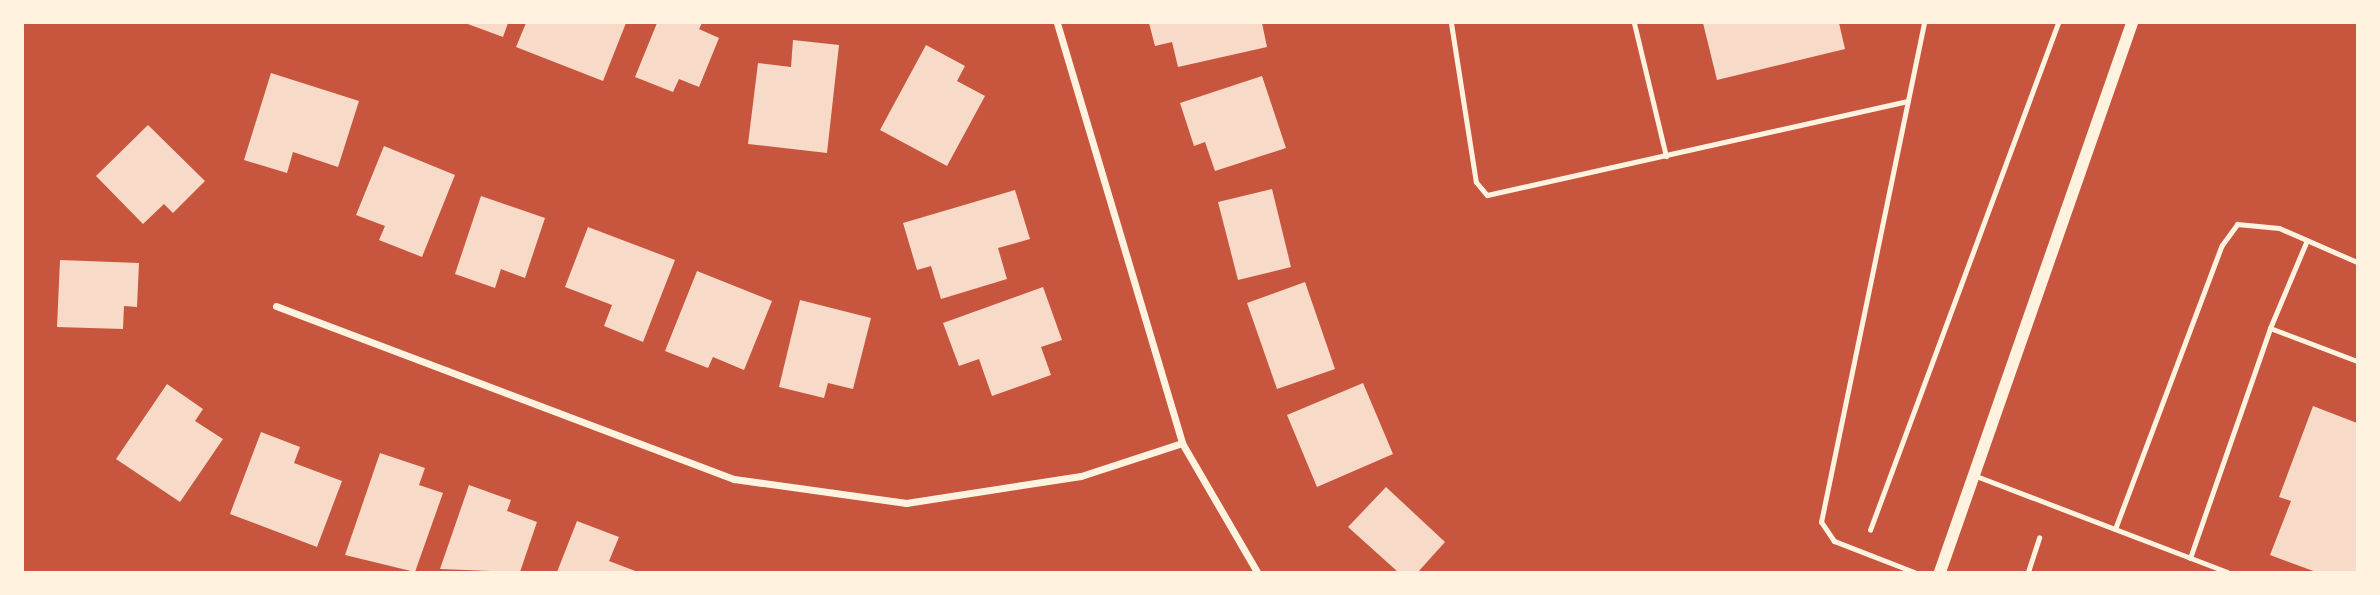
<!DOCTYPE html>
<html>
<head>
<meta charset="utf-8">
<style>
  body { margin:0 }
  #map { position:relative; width:2380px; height:595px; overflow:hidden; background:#c8553d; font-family:"Alegreya Sans",sans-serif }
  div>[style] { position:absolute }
  .building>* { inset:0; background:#f7dbc8 }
  .path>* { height:4.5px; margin:-2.25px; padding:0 2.25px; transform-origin:2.25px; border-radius:2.25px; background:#fff3e0 }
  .service>* { height:5px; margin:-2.5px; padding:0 2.5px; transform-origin:2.5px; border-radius:2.5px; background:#fff3e0 }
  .minor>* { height:7px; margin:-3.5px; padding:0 3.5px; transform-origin:3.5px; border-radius:3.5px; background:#fff3e0 }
  .tertiary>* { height:12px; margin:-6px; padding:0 6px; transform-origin:6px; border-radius:6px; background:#fff3e0 }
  span { translate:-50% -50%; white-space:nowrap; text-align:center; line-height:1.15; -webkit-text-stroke:6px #fff3e0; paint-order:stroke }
  .frame { position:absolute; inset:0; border:24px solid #fff3e0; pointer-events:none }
</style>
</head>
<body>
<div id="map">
  <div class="building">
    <div style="clip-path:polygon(465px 23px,508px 23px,503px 37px)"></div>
    <div style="clip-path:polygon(526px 23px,626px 23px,603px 81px,516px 47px)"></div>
    <div style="clip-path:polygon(657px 23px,702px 23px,699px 29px,719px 38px,699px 87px,679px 79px,673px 92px,635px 77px)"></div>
    <div style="clip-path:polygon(1149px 23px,1262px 23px,1267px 47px,1178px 67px,1172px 42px,1155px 46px)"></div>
    <div style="clip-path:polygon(1703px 23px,1839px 23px,1845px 49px,1717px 80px)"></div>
    <div style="clip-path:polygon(793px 40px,839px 45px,827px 153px,748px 144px,758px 63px,791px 67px)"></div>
    <div style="clip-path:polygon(926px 45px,965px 66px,957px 81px,985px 96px,947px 166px,880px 130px)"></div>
    <div style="clip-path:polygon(271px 73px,359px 101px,338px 167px,293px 152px,287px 173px,244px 160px)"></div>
    <div style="clip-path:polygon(1262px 76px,1286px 148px,1215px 171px,1205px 142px,1194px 146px,1180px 103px)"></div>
    <div style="clip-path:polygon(148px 125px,205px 181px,173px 213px,164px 204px,143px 224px,96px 176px)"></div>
    <div style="clip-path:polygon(384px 146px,455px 175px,422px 257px,379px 240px,385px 226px,356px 215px)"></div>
    <div style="clip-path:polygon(1272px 189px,1291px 267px,1238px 280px,1218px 202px)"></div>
    <div style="clip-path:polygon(1015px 190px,1030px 239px,998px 248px,1007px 279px,941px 299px,931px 266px,917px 270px,903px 223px)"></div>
    <div style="clip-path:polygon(481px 196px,545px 218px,525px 278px,501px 269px,495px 288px,455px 274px)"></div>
    <div style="clip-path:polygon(588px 227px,675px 260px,643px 342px,604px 326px,612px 305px,565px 287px)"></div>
    <div style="clip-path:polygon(60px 260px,139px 263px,137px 307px,124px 306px,123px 329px,57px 327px)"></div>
    <div style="clip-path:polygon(697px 271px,772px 301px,744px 370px,713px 357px,708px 368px,665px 351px)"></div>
    <div style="clip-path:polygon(1305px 282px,1335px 369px,1277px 389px,1247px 303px)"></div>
    <div style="clip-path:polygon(1043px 287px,1062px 340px,1041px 347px,1051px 375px,992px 396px,979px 359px,959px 366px,943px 323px)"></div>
    <div style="clip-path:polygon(800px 300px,871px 318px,853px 389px,828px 383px,824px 398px,779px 387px)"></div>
    <div style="clip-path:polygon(1363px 383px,1393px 454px,1317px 487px,1287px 415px)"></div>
    <div style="clip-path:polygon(167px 384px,203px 409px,195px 421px,223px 439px,180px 502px,116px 459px)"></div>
    <div style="clip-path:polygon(2313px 406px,2357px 423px,2357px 572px,2316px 572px,2270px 555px,2291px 501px,2279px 497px)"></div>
    <div style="clip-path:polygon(261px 432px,300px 447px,294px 463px,342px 481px,317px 547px,230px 514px)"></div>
    <div style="clip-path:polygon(380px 453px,425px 468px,419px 485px,443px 493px,415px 572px,345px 555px)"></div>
    <div style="clip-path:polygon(469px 485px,511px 500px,507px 511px,537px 522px,520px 572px,440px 569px)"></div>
    <div style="clip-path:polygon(1386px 487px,1445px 542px,1418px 572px,1398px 572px,1348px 527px)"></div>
    <div style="clip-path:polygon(577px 521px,619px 537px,609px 561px,638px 572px,557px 572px)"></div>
  </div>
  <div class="path">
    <div style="left:1870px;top:530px;width:541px;rotate:-69.65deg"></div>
    <div style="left:2028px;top:572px;width:36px;rotate:-72deg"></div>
  </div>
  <div class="service">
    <div style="left:1451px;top:23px;width:161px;rotate:81.1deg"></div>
    <div style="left:1476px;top:182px;width:17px;rotate:50deg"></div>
    <div style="left:1487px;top:195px;width:431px;rotate:-12.6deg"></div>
    <div style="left:1634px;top:23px;width:137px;rotate:76.5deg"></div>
    <div style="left:2270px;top:328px;width:95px;rotate:-67.2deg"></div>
    <div style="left:1976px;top:476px;width:269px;rotate:20.9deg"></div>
    <div style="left:2115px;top:529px;width:303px;rotate:-69.4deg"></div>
    <div style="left:2222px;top:245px;width:26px;rotate:-54deg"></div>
    <div style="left:2237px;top:224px;width:42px;rotate:5.4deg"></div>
    <div style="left:2279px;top:228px;width:85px;rotate:23.6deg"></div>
    <div style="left:2190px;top:558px;width:244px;rotate:-70.8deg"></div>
    <div style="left:2270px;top:328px;width:93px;rotate:20.8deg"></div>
    <div style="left:1914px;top:572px;width:86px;rotate:-158.8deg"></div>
    <div style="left:1834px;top:541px;width:23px;rotate:-124deg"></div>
    <div style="left:1821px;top:522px;width:510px;rotate:-78.34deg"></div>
  </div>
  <div class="minor">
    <div style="left:1057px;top:23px;width:438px;rotate:73.4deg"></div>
    <div style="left:1182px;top:443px;width:149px;rotate:59.8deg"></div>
    <div style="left:276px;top:306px;width:490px;rotate:20.7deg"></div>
    <div style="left:734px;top:479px;width:174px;rotate:7.9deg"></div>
    <div style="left:906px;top:503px;width:177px;rotate:-8.8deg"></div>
    <div style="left:1081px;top:476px;width:106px;rotate:-18.1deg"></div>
  </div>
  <div class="tertiary">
    <div style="left:1940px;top:572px;width:582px;rotate:-70.72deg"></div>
  </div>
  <div class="frame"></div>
</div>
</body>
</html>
